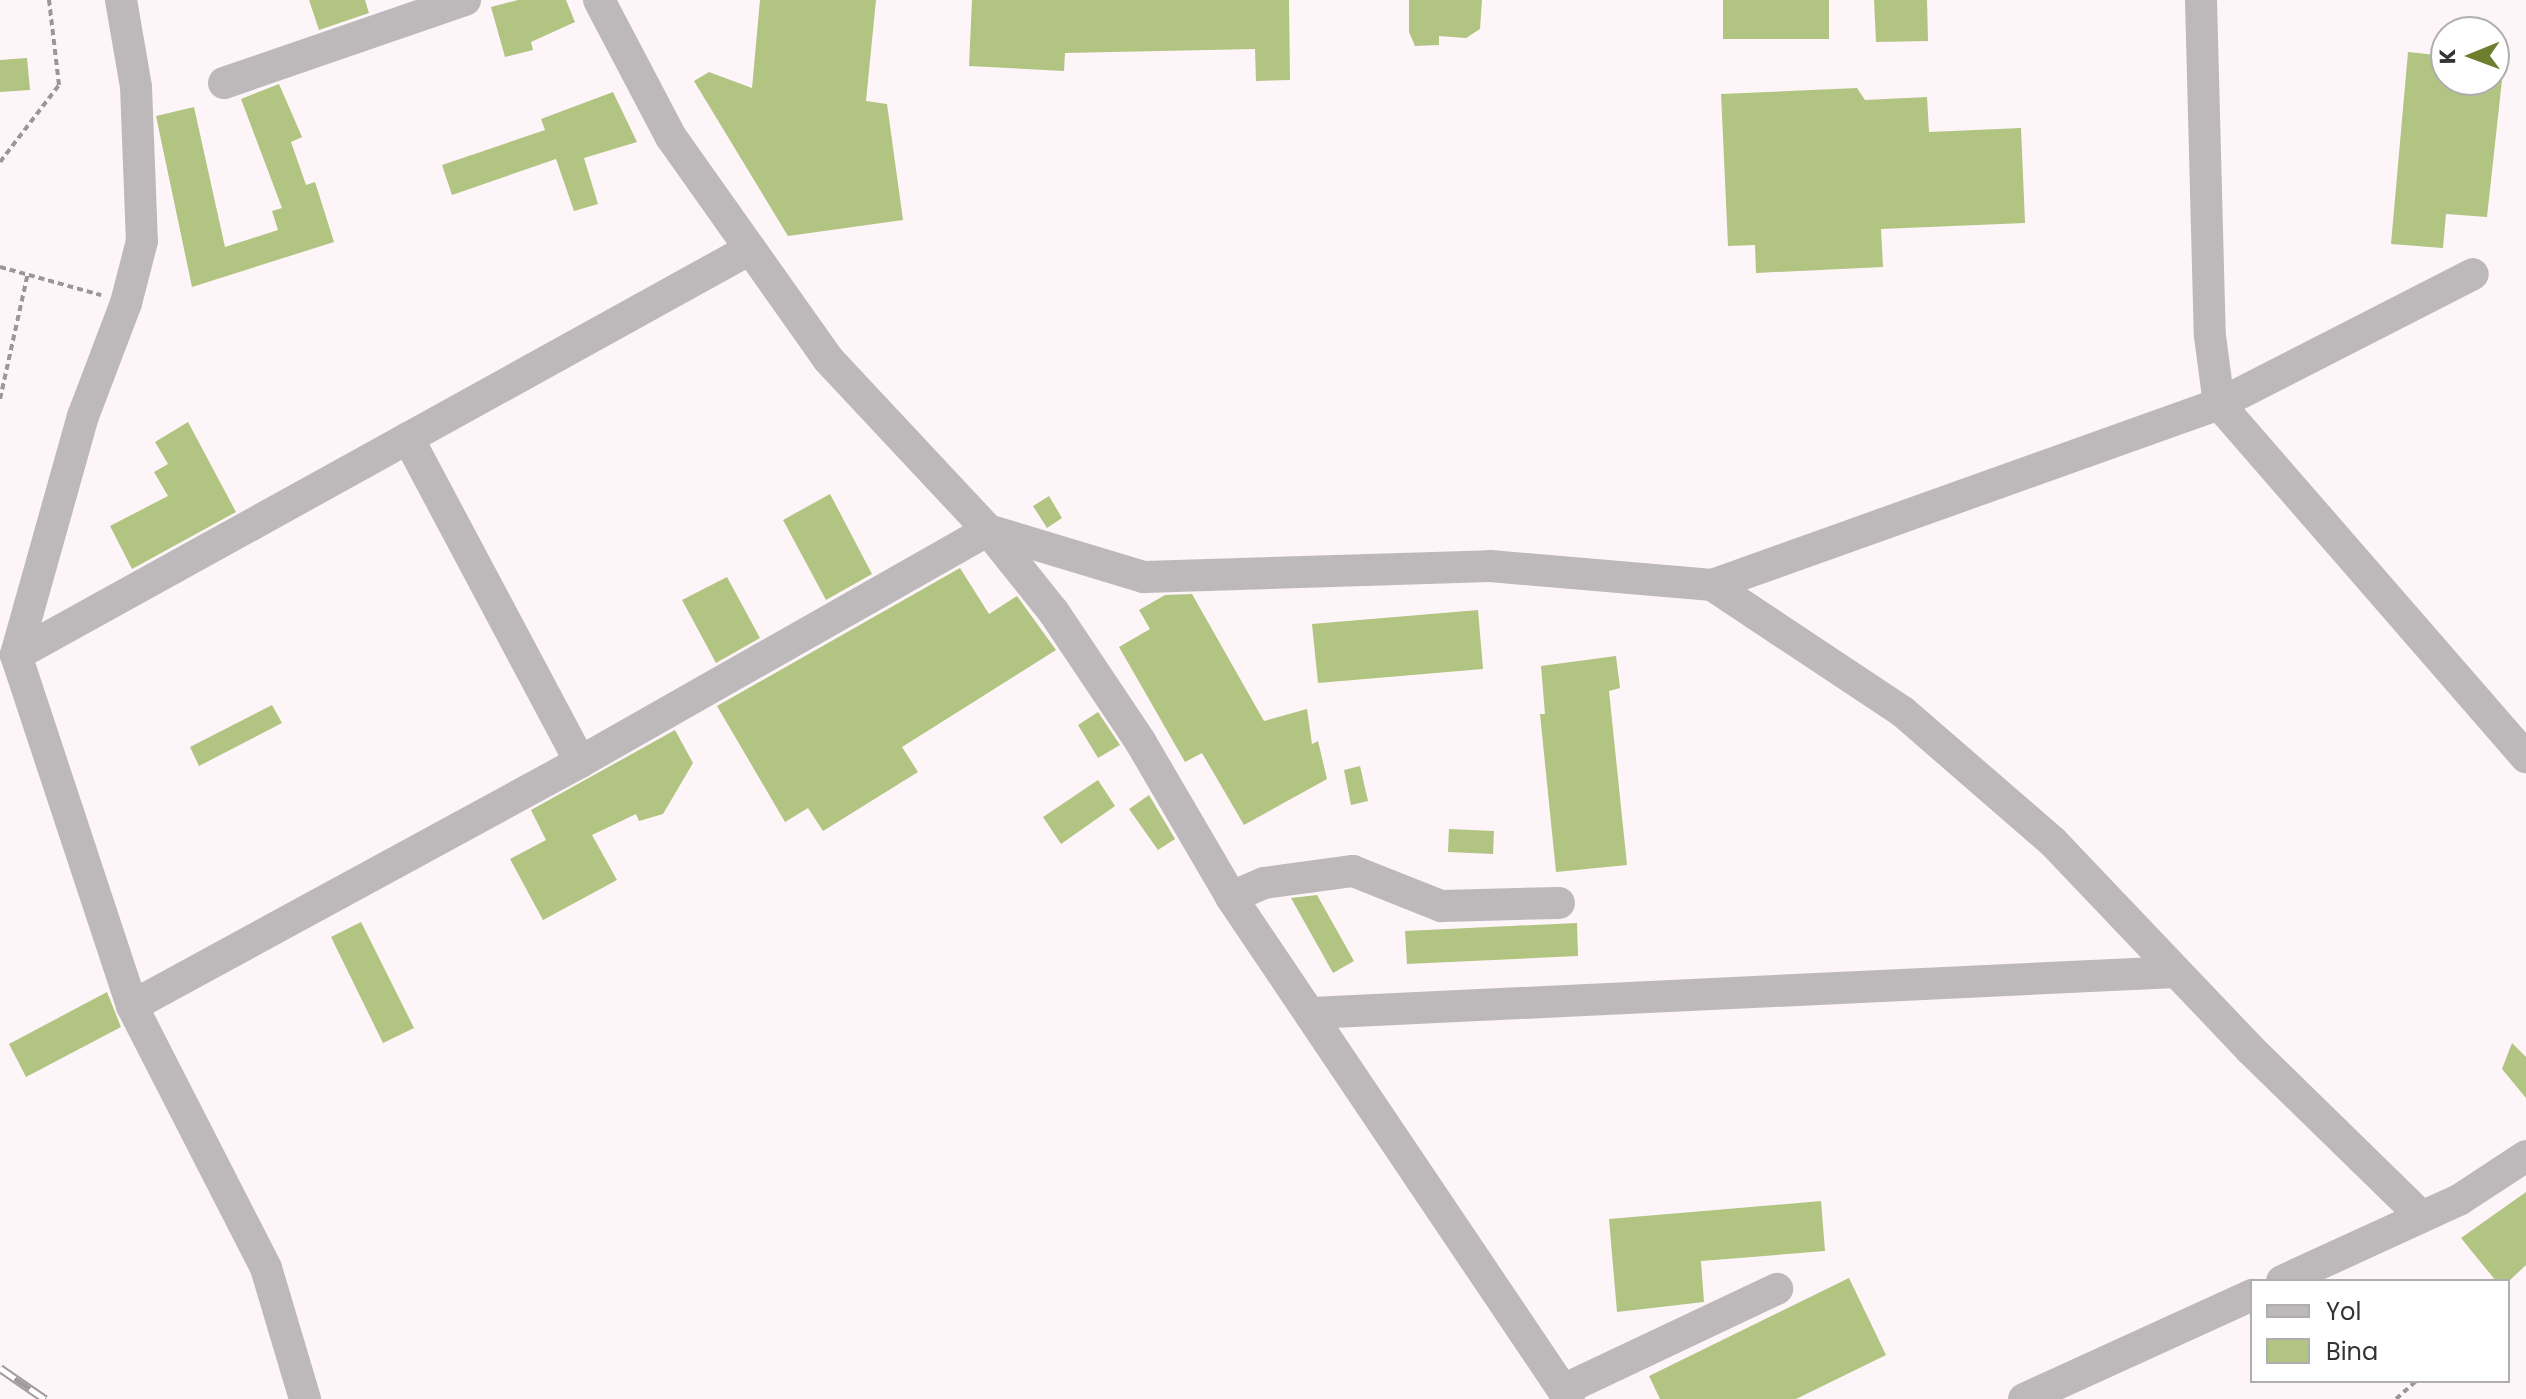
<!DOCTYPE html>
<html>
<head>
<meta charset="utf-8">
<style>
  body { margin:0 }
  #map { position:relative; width:2526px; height:1399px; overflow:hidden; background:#fef5f9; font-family:Poppins,sans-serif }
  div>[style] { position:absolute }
  .building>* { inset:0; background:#b2c481 }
  .path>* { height:4px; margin-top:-2px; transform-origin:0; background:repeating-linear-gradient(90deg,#9c9699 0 6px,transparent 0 10px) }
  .minor>* { height:32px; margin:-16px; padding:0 16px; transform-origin:16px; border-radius:16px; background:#bdb9bb }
  .rail>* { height:9px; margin-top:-4.5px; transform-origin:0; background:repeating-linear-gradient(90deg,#fff 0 18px,#a29b9e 0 36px); box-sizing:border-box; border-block:2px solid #a29b9e }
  span { translate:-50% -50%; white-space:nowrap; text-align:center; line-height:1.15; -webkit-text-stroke:7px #fff; paint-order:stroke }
  .legend { position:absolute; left:2250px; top:1279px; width:260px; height:104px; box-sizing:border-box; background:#fff; border:2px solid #afadae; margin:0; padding:10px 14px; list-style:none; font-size:24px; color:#363334 }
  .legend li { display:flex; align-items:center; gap:16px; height:40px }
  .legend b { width:40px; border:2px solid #afadae }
  .north { position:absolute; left:2430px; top:16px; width:80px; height:80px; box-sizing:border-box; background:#fff; border:2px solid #afadae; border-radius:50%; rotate:269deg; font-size:22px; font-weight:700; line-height:32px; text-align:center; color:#363334 }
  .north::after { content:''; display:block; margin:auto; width:28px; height:36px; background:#6d7f2f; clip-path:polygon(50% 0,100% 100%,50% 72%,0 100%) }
</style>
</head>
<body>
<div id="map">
  <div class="building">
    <div style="clip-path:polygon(309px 0,365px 0,369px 13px,319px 30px)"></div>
    <div style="clip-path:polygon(518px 0,566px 0,575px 22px,531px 42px,533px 50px,505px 57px,491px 7px)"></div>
    <div style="clip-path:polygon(760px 0,876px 0,866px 101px,887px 104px,903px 220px,788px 236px,694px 81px,709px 72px,752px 88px)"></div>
    <div style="clip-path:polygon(972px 0,1289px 0,1290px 80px,1256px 81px,1255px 49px,1065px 53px,1064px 71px,969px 66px)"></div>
    <div style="clip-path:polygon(1409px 0,1482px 0,1480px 29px,1466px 38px,1439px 36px,1439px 45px,1415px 46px,1409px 32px)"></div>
    <div style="clip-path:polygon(1723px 0,1829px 0,1829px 39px,1723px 39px)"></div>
    <div style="clip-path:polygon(1874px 0,1927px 0,1928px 41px,1876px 42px)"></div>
    <div style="clip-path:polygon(2408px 52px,2446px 56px,2446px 80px,2502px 80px,2487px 217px,2446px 214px,2443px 248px,2391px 244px)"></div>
    <div style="clip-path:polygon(27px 58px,30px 90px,0 92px,0 60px)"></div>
    <div style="clip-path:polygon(279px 84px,302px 137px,291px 142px,306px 185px,315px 182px,334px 242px,192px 287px,156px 116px,194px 107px,225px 247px,278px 230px,272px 211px,282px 208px,241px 99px)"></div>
    <div style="clip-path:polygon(1857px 88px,1865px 100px,1927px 97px,1929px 132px,2021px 128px,2025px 223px,1881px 229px,1883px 267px,1756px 273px,1755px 245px,1728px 246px,1721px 94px)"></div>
    <div style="clip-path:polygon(613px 92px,637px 142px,584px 158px,598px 204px,574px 211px,556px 159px,452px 195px,442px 165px,545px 130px,541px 119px)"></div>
    <div style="clip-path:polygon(188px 422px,236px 512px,132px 569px,110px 526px,168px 496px,154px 472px,168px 464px,155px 442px)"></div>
    <div style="clip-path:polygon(830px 494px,872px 574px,826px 600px,783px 520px)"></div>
    <div style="clip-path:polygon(1049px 496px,1062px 518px,1047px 528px,1033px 506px)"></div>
    <div style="clip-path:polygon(960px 568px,989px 614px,1017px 596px,1056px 650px,902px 747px,918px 772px,823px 831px,808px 808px,785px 822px,717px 706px)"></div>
    <div style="clip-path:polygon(727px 577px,760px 638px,716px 663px,682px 600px)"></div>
    <div style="clip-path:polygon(1192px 594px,1264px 721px,1307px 709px,1312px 744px,1318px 741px,1327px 779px,1244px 825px,1202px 753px,1185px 762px,1119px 647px,1150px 629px,1139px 610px,1165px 595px)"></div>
    <div style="clip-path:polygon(1478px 610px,1483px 669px,1318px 683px,1312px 624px)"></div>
    <div style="clip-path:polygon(1616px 656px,1620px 688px,1609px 691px,1627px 865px,1556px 872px,1540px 714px,1545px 714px,1541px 666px)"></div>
    <div style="clip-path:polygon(272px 705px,282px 723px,199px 766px,190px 747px)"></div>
    <div style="clip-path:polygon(1098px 712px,1120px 745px,1098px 758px,1078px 725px)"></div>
    <div style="clip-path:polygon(675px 730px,693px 763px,663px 814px,639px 821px,636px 814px,592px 835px,617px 880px,543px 920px,510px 859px,546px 840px,531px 810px)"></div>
    <div style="clip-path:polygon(1360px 766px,1368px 801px,1351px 805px,1344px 770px)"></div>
    <div style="clip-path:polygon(1098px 780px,1115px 806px,1061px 844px,1043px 817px)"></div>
    <div style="clip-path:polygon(1149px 795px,1175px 839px,1158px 850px,1129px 809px)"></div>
    <div style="clip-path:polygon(1449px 829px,1494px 831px,1493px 854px,1448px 852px)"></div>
    <div style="clip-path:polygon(1317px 895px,1354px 961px,1333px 973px,1291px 898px)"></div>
    <div style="clip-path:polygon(361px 922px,414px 1028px,383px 1043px,331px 937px)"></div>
    <div style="clip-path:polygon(1577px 923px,1578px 956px,1407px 964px,1405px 931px)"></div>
    <div style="clip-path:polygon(107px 992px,121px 1027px,26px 1077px,9px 1044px)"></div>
    <div style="clip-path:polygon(2512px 1043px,2526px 1057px,2526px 1098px,2502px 1069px)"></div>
    <div style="clip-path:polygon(2526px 1192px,2526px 1265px,2509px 1281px,2496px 1281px,2461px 1238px)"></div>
    <div style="clip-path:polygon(1821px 1201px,1825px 1251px,1701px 1261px,1704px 1302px,1617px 1312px,1609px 1219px)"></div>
    <div style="clip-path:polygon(1849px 1278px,1886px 1355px,1796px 1399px,1660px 1399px,1649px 1376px)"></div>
  </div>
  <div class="path">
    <div style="left:0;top:162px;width:97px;rotate:-52.5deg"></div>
    <div style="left:59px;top:85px;width:86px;rotate:-96.7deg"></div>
    <div style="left:0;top:267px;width:105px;rotate:15.5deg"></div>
    <div style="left:0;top:399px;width:129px;rotate:-77.5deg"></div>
    <div style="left:2396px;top:1399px;width:27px;rotate:-42deg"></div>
  </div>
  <div class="minor">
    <div style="left:121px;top:0;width:88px;rotate:80.2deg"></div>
    <div style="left:136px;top:87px;width:154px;rotate:87.8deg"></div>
    <div style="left:142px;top:241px;width:64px;rotate:104.5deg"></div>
    <div style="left:126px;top:303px;width:121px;rotate:110.8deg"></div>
    <div style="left:83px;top:416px;width:248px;rotate:105.7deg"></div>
    <div style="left:16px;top:655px;width:370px;rotate:71.7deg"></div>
    <div style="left:132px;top:1006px;width:294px;rotate:62.9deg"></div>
    <div style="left:266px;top:1268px;width:137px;rotate:73.4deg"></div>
    <div style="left:599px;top:0;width:155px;rotate:62.3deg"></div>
    <div style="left:671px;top:137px;width:272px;rotate:54.7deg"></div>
    <div style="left:828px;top:359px;width:234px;rotate:46.9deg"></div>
    <div style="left:988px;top:530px;width:104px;rotate:51.3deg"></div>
    <div style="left:1053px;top:611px;width:156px;rotate:56.2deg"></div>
    <div style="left:1140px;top:741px;width:181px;rotate:59.7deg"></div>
    <div style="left:1231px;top:897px;width:605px;rotate:56.05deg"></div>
    <div style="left:2201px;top:0;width:336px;rotate:88.5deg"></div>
    <div style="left:2210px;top:336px;width:69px;rotate:82.5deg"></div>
    <div style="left:2219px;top:404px;width:468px;rotate:49deg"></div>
    <div style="left:224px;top:83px;width:255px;rotate:-19deg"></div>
    <div style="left:408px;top:438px;width:367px;rotate:62deg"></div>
    <div style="left:1712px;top:585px;width:538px;rotate:-19.65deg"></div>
    <div style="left:2219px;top:404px;width:285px;rotate:-27.1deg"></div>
    <div style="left:16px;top:655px;width:839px;rotate:-28.95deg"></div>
    <div style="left:1231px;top:897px;width:36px;rotate:-23deg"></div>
    <div style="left:1264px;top:883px;width:90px;rotate:-7.7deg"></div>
    <div style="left:1353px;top:871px;width:95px;rotate:21.7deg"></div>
    <div style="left:1441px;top:906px;width:118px;rotate:-1.5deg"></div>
    <div style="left:132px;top:1006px;width:510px;rotate:-28.57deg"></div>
    <div style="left:580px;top:762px;width:469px;rotate:-29.6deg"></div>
    <div style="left:988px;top:530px;width:163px;rotate:16.8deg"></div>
    <div style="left:1144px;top:577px;width:346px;rotate:-1.8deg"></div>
    <div style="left:1490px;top:566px;width:223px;rotate:4.9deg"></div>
    <div style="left:1712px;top:585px;width:229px;rotate:33.6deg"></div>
    <div style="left:1903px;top:712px;width:198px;rotate:40.9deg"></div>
    <div style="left:2053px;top:842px;width:286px;rotate:46.4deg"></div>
    <div style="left:2250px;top:1049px;width:240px;rotate:44.3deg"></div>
    <div style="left:1312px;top:1013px;width:865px;rotate:-2.72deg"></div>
    <div style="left:2282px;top:1281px;width:195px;rotate:-24.6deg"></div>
    <div style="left:2459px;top:1200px;width:80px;rotate:-33.3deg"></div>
    <div style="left:1563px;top:1390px;width:237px;rotate:-25.3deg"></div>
    <div style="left:2024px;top:1399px;width:251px;rotate:-24.5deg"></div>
  </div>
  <div class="rail">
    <div style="left:0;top:1368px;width:55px;rotate:34.6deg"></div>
  </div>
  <ul class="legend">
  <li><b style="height:10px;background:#bdb9bb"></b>Yol</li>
  <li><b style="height:22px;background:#b2c481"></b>Bina</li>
  </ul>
  <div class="north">K</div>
</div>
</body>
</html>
